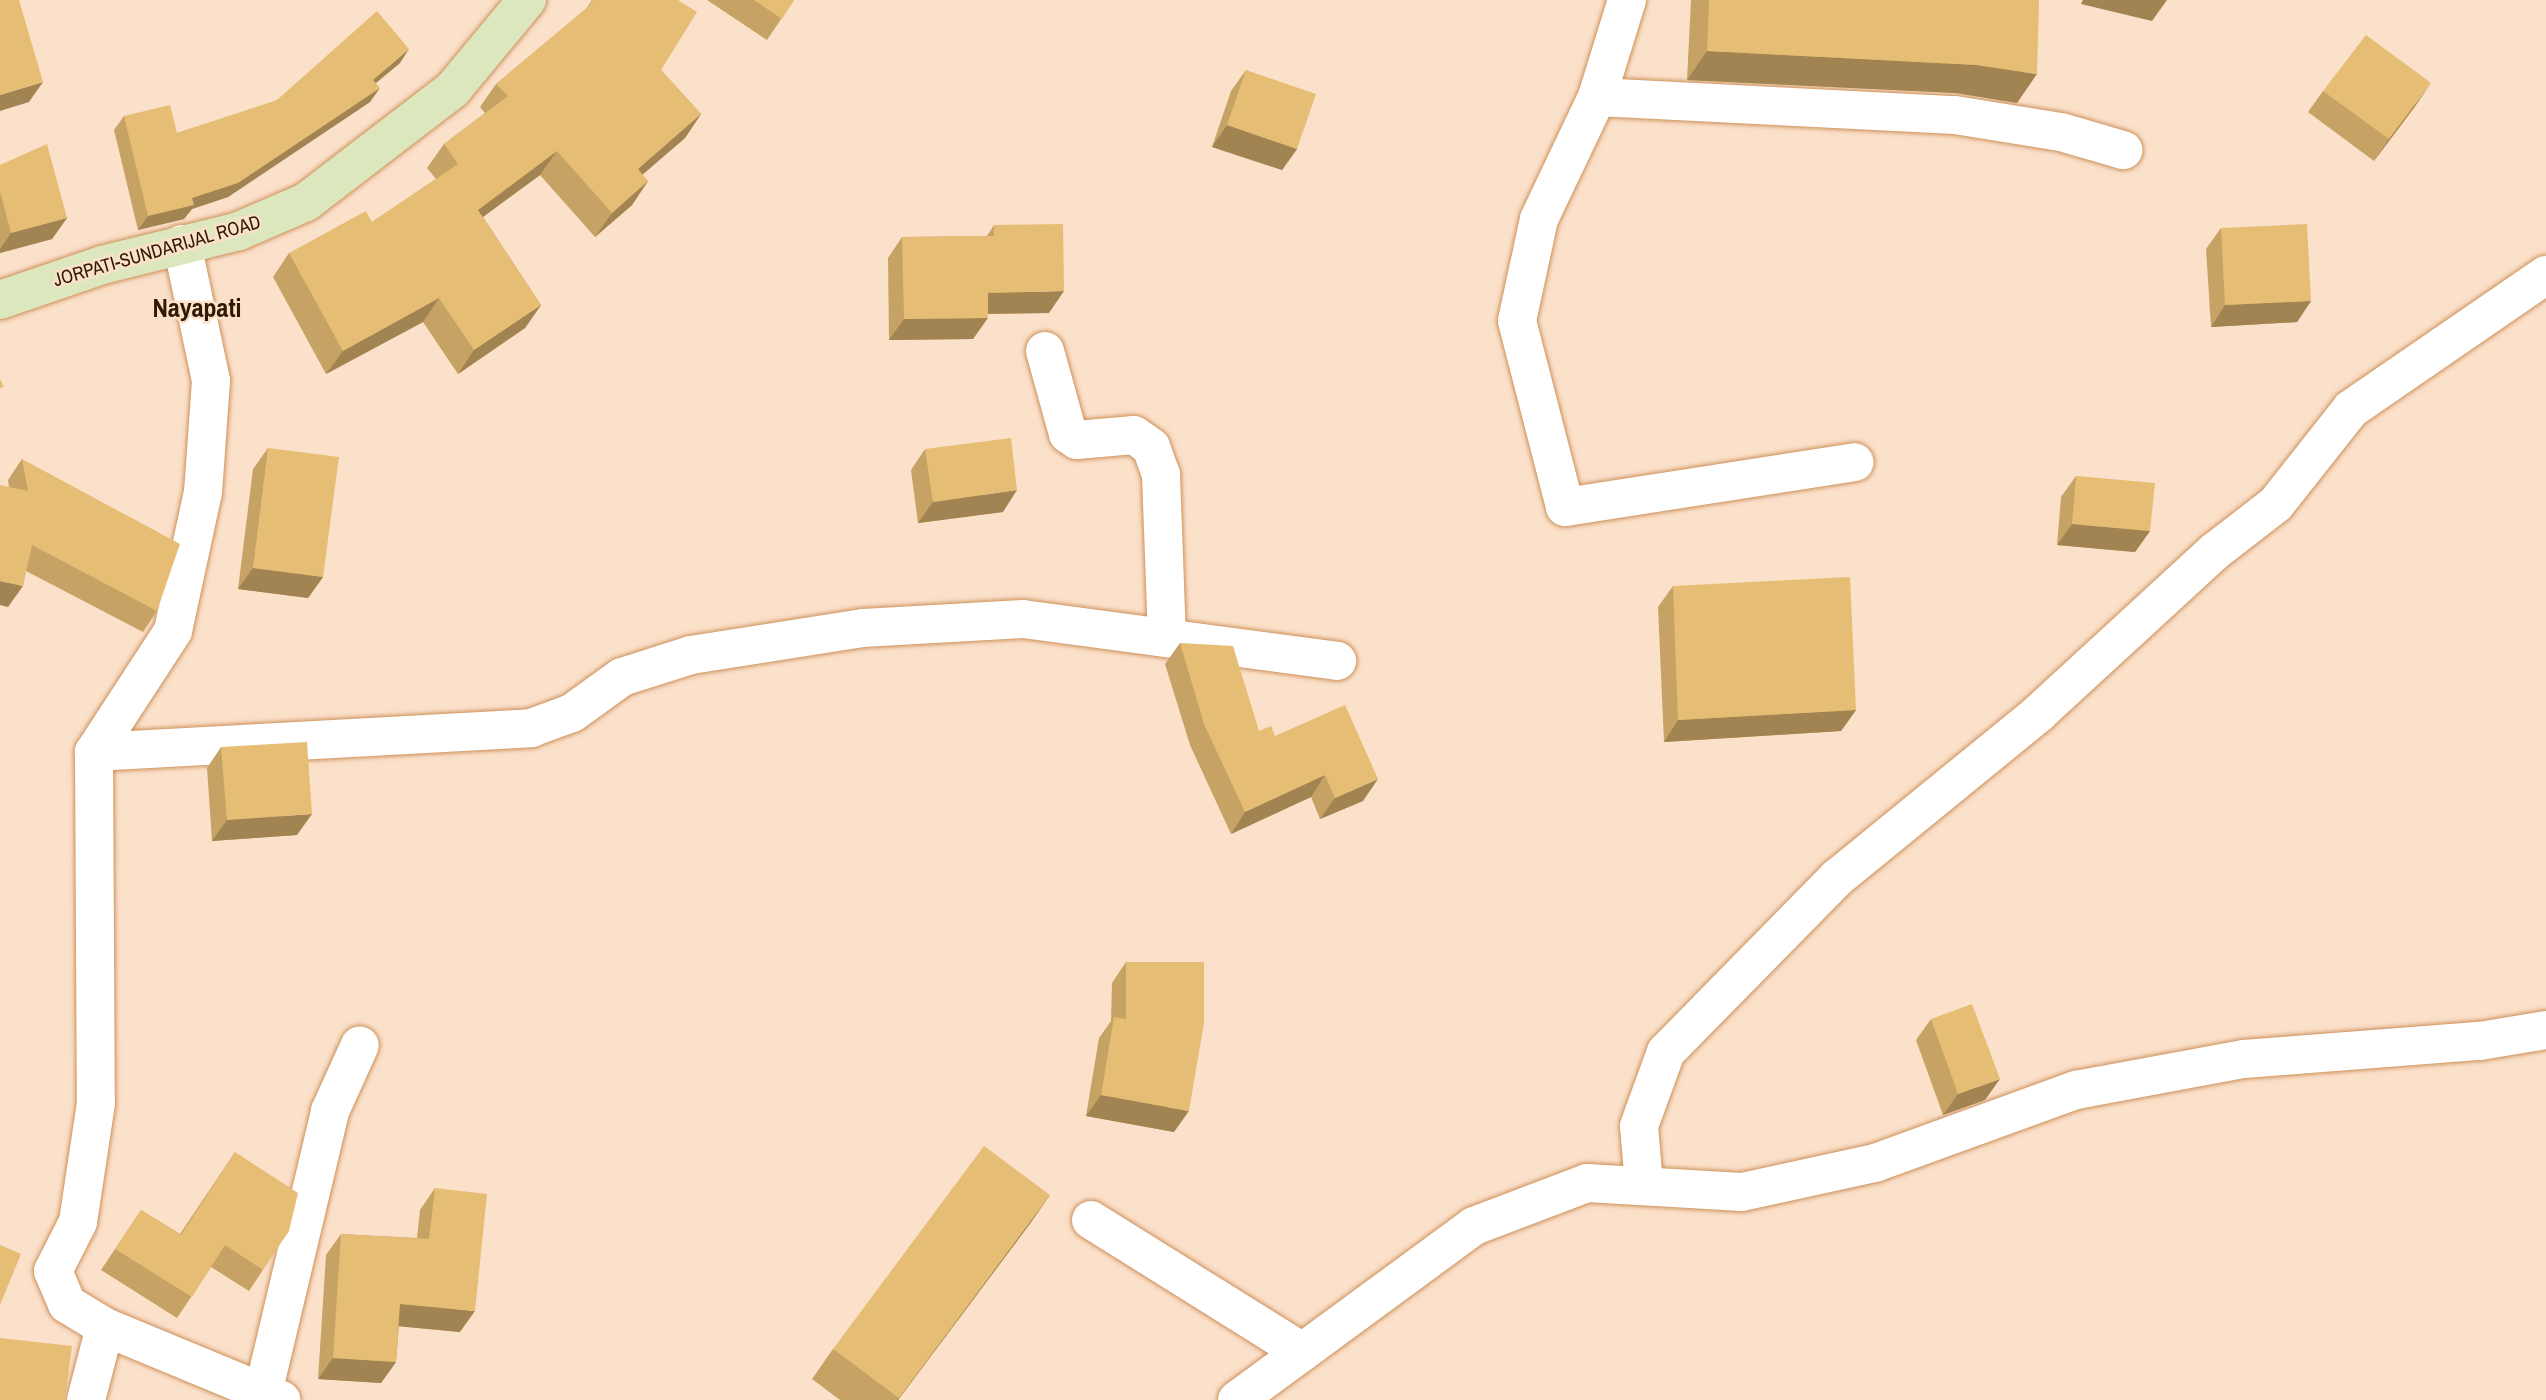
<!DOCTYPE html>
<html>
<head>
<meta charset="utf-8">
<style>
  body { margin:0 }
  #map { position:relative; width:2546px; height:1400px; overflow:hidden; background:#fbe0ca; font-family:"Archivo Narrow",sans-serif }
  div>[style] { position:absolute }
  .roads { filter:drop-shadow(0 0 2px #cd9059) drop-shadow(0 0 2px #cd9059) }
  .minor>* { height:38px; margin:-19px; padding:0 19px; transform-origin:19px; border-radius:19px; background:#fff }
  .major>* { height:38px; margin:-19px; padding:0 19px; transform-origin:19px; border-radius:19px; background:#dce7be }
  .wall>* { inset:0; background:#c6a364 }
  .shaded-wall>* { inset:0; background:#a18451 }
  .building>* { inset:0; background:#e6bd74 }
  span { translate:-50% -50%; white-space:nowrap; text-align:center; line-height:1.15; -webkit-text-stroke:5px #fbe0ca; paint-order:stroke }
  .street-label { font-size:19px; color:#301802 }
  .district-label { font-size:26px; color:#301802; font-weight:700 }
</style>
</head>
<body>
<div id="map">
  <div class="roads">
    <div class="minor">
      <div style="left:1627px;top:0;width:102px;rotate:107.2deg"></div>
      <div style="left:1597px;top:97px;width:135px;rotate:115.4deg"></div>
      <div style="left:1539px;top:219px;width:104px;rotate:102.2deg"></div>
      <div style="left:1517px;top:321px;width:192px;rotate:75.5deg"></div>
      <div style="left:1565px;top:507px;width:293px;rotate:-8.8deg"></div>
      <div style="left:1597px;top:97px;width:358px;rotate:2.9deg"></div>
      <div style="left:1955px;top:115px;width:107px;rotate:9.1deg"></div>
      <div style="left:2061px;top:132px;width:65px;rotate:16.2deg"></div>
      <div style="left:182px;top:244px;width:140px;rotate:78deg"></div>
      <div style="left:211px;top:381px;width:111px;rotate:94.1deg"></div>
      <div style="left:203px;top:492px;width:142px;rotate:102.2deg"></div>
      <div style="left:173px;top:631px;width:145px;rotate:123.1deg"></div>
      <div style="left:94px;top:752px;width:351px;rotate:89.7deg"></div>
      <div style="left:96px;top:1103px;width:120px;rotate:98.6deg"></div>
      <div style="left:78px;top:1222px;width:55px;rotate:117deg"></div>
      <div style="left:53px;top:1271px;width:36px;rotate:67deg"></div>
      <div style="left:67px;top:1304px;width:44px;rotate:31.2deg"></div>
      <div style="left:105px;top:1327px;width:191px;rotate:22.5deg"></div>
      <div style="left:1045px;top:351px;width:86px;rotate:74.5deg"></div>
      <div style="left:1068px;top:434px;width:11px;rotate:34deg"></div>
      <div style="left:1077px;top:440px;width:57px;rotate:-5deg"></div>
      <div style="left:1134px;top:435px;width:21px;rotate:35deg"></div>
      <div style="left:1151px;top:447px;width:30px;rotate:70deg"></div>
      <div style="left:1161px;top:475px;width:163px;rotate:87.9deg"></div>
      <div style="left:94px;top:752px;width:438px;rotate:-3.1deg"></div>
      <div style="left:531px;top:728px;width:44px;rotate:-20.1deg"></div>
      <div style="left:572px;top:713px;width:62px;rotate:-35.8deg"></div>
      <div style="left:622px;top:677px;width:72px;rotate:-17.7deg"></div>
      <div style="left:691px;top:655px;width:174px;rotate:-8.9deg"></div>
      <div style="left:863px;top:628px;width:160px;rotate:-3.2deg"></div>
      <div style="left:1023px;top:619px;width:317px;rotate:7.6deg"></div>
      <div style="left:1644px;top:1185px;width:59px;rotate:-94.8deg"></div>
      <div style="left:1639px;top:1126px;width:79px;rotate:-70deg"></div>
      <div style="left:1666px;top:1052px;width:244px;rotate:-45.5deg"></div>
      <div style="left:1837px;top:878px;width:261px;rotate:-39.2deg"></div>
      <div style="left:2039px;top:713px;width:238px;rotate:-42.6deg"></div>
      <div style="left:2214px;top:552px;width:78px;rotate:-37.7deg"></div>
      <div style="left:2276px;top:504px;width:121px;rotate:-51.7deg"></div>
      <div style="left:2351px;top:409px;width:237px;rotate:-34.5deg"></div>
      <div style="left:1091px;top:1220px;width:249px;rotate:32deg"></div>
      <div style="left:263px;top:1393px;width:290px;rotate:-76.6deg"></div>
      <div style="left:330px;top:1111px;width:72px;rotate:-65.6deg"></div>
      <div style="left:86px;top:1400px;width:75px;rotate:-75.4deg"></div>
      <div style="left:1237px;top:1400px;width:294px;rotate:-36.3deg"></div>
      <div style="left:1474px;top:1226px;width:121px;rotate:-20.8deg"></div>
      <div style="left:1587px;top:1183px;width:155px;rotate:3.3deg"></div>
      <div style="left:1742px;top:1192px;width:136px;rotate:-12.3deg"></div>
      <div style="left:1875px;top:1163px;width:214px;rotate:-20deg"></div>
      <div style="left:2076px;top:1090px;width:171px;rotate:-10.5deg"></div>
      <div style="left:2244px;top:1059px;width:237px;rotate:-4.4deg"></div>
      <div style="left:2480px;top:1041px;width:67px;rotate:-9.5deg"></div>
    </div>
    <div class="major">
      <div style="left:0;top:300px;width:108px;rotate:-18.9deg"></div>
      <div style="left:102px;top:265px;width:141px;rotate:-13.9deg"></div>
      <div style="left:239px;top:231px;width:73px;rotate:-23.4deg"></div>
      <div style="left:306px;top:202px;width:185px;rotate:-37.5deg"></div>
      <div style="left:453px;top:89px;width:116px;rotate:-50.3deg"></div>
    </div>
  </div>
  <div class="wall">
    <div style="clip-path:polygon(592px 0,678px 0,661px 70px,701px 114px,685px 138px,642px 175px,648px 181px,632px 205px,595px 237px,540px 175px,483px 217px,541px 305px,525px 328px,458px 374px,423px 322px,326px 374px,273px 277px,289px 253px,372px 222px,436px 179px,427px 168px,444px 144px,485px 113px,480px 107px,496px 84px,586px 9px)"></div>
    <div style="clip-path:polygon(707px 0,794px 0,767px 40px)"></div>
    <div style="clip-path:polygon(1691px 0,2039px 0,2017px 103px,1956px 93px,1687px 80px)"></div>
    <div style="clip-path:polygon(400px 63px,375px 83px,370px 102px,228px 197px,192px 209px,184px 219px,138px 230px,114px 130px,124px 116px,177px 133px)"></div>
    <div style="clip-path:polygon(1246px 70px,1297px 149px,1282px 170px,1212px 147px,1231px 91px)"></div>
    <div style="clip-path:polygon(2323px 91px,2416px 105px,2374px 161px,2308px 112px)"></div>
    <div style="clip-path:polygon(0 165px,67px 218px,52px 239px,0 253px)"></div>
    <div style="clip-path:polygon(994px 225px,1049px 313px,988px 314px,973px 339px,889px 340px,888px 258px,902px 237px,987px 236px)"></div>
    <div style="clip-path:polygon(2221px 228px,2311px 301px,2297px 322px,2211px 327px,2206px 249px)"></div>
    <div style="clip-path:polygon(268px 448px,323px 577px,308px 598px,238px 589px,253px 469px)"></div>
    <div style="clip-path:polygon(925px 449px,1003px 512px,918px 523px,911px 470px)"></div>
    <div style="clip-path:polygon(22px 459px,157px 611px,143px 632px,26px 571px,8px 607px,9px 487px,8px 480px)"></div>
    <div style="clip-path:polygon(2076px 476px,2150px 531px,2135px 552px,2057px 545px,2061px 497px)"></div>
    <div style="clip-path:polygon(1673px 586px,1856px 710px,1841px 731px,1664px 742px,1658px 607px)"></div>
    <div style="clip-path:polygon(1180px 643px,1259px 731px,1363px 801px,1320px 819px,1311px 797px,1231px 834px,1190px 745px,1165px 664px)"></div>
    <div style="clip-path:polygon(221px 747px,297px 835px,212px 841px,207px 768px)"></div>
    <div style="clip-path:polygon(1126px 962px,1174px 1132px,1086px 1116px,1099px 1038px,1111px 1021px,1112px 983px)"></div>
    <div style="clip-path:polygon(1931px 1019px,1985px 1100px,1943px 1115px,1916px 1040px)"></div>
    <div style="clip-path:polygon(235px 1152px,263px 1270px,249px 1291px,211px 1267px,177px 1318px,101px 1270px,141px 1210px,180px 1234px)"></div>
    <div style="clip-path:polygon(435px 1188px,460px 1332px,399px 1326px,396px 1362px,381px 1383px,318px 1379px,326px 1255px,341px 1234px,417px 1238px,420px 1210px)"></div>
    <div style="clip-path:polygon(1050px 1195px,1029px 1225px,898px 1400px,840px 1400px,812px 1379px,833px 1349px)"></div>
  </div>
  <div class="shaded-wall">
    <div style="clip-path:polygon(2083px 0,2167px 0,2152px 21px,2081px 4px)"></div>
    <div style="clip-path:polygon(409px 49px,400px 63px,363px 94px,373px 80px)"></div>
    <div style="clip-path:polygon(1707px 51px,1976px 65px,2037px 74px,2017px 103px,1956px 93px,1687px 80px)"></div>
    <div style="clip-path:polygon(43px 82px,29px 102px,0 111px,0 95px)"></div>
    <div style="clip-path:polygon(2431px 83px,2416px 105px,2374px 161px,2389px 139px)"></div>
    <div style="clip-path:polygon(380px 88px,370px 102px,228px 197px,192px 209px,184px 219px,138px 230px,148px 216px,192px 198px)"></div>
    <div style="clip-path:polygon(701px 114px,685px 138px,621px 193px,638px 169px)"></div>
    <div style="clip-path:polygon(1227px 125px,1297px 149px,1282px 170px,1212px 147px)"></div>
    <div style="clip-path:polygon(557px 151px,540px 175px,461px 233px,478px 210px)"></div>
    <div style="clip-path:polygon(648px 181px,632px 205px,595px 237px,612px 213px)"></div>
    <div style="clip-path:polygon(67px 218px,52px 239px,0 253px,0 249px,11px 233px)"></div>
    <div style="clip-path:polygon(1064px 291px,1049px 313px,973px 314px,988px 293px)"></div>
    <div style="clip-path:polygon(439px 298px,423px 322px,326px 374px,343px 351px)"></div>
    <div style="clip-path:polygon(2311px 301px,2297px 322px,2211px 327px,2225px 305px)"></div>
    <div style="clip-path:polygon(541px 305px,525px 328px,458px 374px,474px 350px)"></div>
    <div style="clip-path:polygon(988px 318px,973px 339px,889px 340px,904px 319px)"></div>
    <div style="clip-path:polygon(1017px 490px,1003px 512px,918px 523px,933px 502px)"></div>
    <div style="clip-path:polygon(2072px 524px,2150px 531px,2135px 552px,2057px 545px)"></div>
    <div style="clip-path:polygon(253px 568px,323px 577px,308px 598px,238px 589px)"></div>
    <div style="clip-path:polygon(0 581px,23px 586px,8px 607px,0 605px)"></div>
    <div style="clip-path:polygon(1856px 710px,1841px 731px,1664px 742px,1678px 720px)"></div>
    <div style="clip-path:polygon(1325px 775px,1311px 797px,1231px 834px,1245px 812px)"></div>
    <div style="clip-path:polygon(1378px 779px,1363px 801px,1320px 819px,1335px 798px)"></div>
    <div style="clip-path:polygon(312px 814px,297px 835px,212px 841px,227px 820px)"></div>
    <div style="clip-path:polygon(2000px 1079px,1985px 1100px,1943px 1115px,1958px 1094px)"></div>
    <div style="clip-path:polygon(1101px 1095px,1189px 1111px,1174px 1132px,1086px 1116px)"></div>
    <div style="clip-path:polygon(1050px 1195px,1029px 1225px,898px 1400px,897px 1400px)"></div>
    <div style="clip-path:polygon(400px 1304px,475px 1311px,460px 1332px,385px 1325px)"></div>
    <div style="clip-path:polygon(333px 1358px,396px 1362px,381px 1383px,318px 1379px)"></div>
  </div>
  <div class="building">
    <div style="clip-path:polygon(0 0,19px 0,43px 82px,0 95px)"></div>
    <div style="clip-path:polygon(593px 0,678px 0,697px 12px,661px 70px,701px 114px,638px 169px,648px 181px,612px 213px,557px 151px,478px 210px,541px 305px,474px 350px,439px 298px,343px 351px,289px 253px,366px 211px,372px 222px,458px 164px,444px 144px,508px 96px,496px 84px,589px 6px)"></div>
    <div style="clip-path:polygon(754px 0,794px 0,782px 19px)"></div>
    <div style="clip-path:polygon(1709px 0,2039px 0,2037px 74px,1976px 65px,1707px 51px)"></div>
    <div style="clip-path:polygon(377px 11px,409px 49px,373px 80px,380px 88px,238px 183px,192px 198px,194px 205px,148px 216px,124px 116px,170px 105px,177px 133px,277px 100px)"></div>
    <div style="clip-path:polygon(2366px 35px,2431px 83px,2389px 139px,2323px 91px)"></div>
    <div style="clip-path:polygon(1246px 70px,1316px 94px,1297px 149px,1227px 125px)"></div>
    <div style="clip-path:polygon(47px 144px,67px 218px,11px 233px,0 191px,0 165px)"></div>
    <div style="clip-path:polygon(1063px 224px,1064px 291px,988px 293px,988px 318px,904px 319px,902px 237px,994px 236px,994px 225px)"></div>
    <div style="clip-path:polygon(2307px 224px,2311px 301px,2225px 305px,2221px 228px)"></div>
    <div style="clip-path:polygon(0 379px,4px 387px,0 388px)"></div>
    <div style="clip-path:polygon(1011px 438px,1017px 490px,933px 502px,925px 449px)"></div>
    <div style="clip-path:polygon(268px 448px,339px 457px,323px 577px,253px 568px)"></div>
    <div style="clip-path:polygon(22px 459px,180px 544px,157px 611px,32px 545px,23px 586px,0 581px,0 485px,28px 491px)"></div>
    <div style="clip-path:polygon(2076px 476px,2155px 483px,2150px 531px,2072px 524px)"></div>
    <div style="clip-path:polygon(1850px 577px,1856px 710px,1678px 720px,1673px 586px)"></div>
    <div style="clip-path:polygon(1180px 643px,1233px 646px,1259px 731px,1271px 726px,1275px 736px,1345px 705px,1378px 779px,1335px 798px,1325px 775px,1245px 812px,1204px 724px)"></div>
    <div style="clip-path:polygon(307px 742px,312px 814px,227px 820px,221px 747px)"></div>
    <div style="clip-path:polygon(1126px 962px,1204px 962px,1204px 1023px,1189px 1111px,1101px 1095px,1114px 1017px,1126px 1019px)"></div>
    <div style="clip-path:polygon(1972px 1004px,2000px 1079px,1958px 1094px,1931px 1019px)"></div>
    <div style="clip-path:polygon(984px 1146px,1050px 1195px,899px 1398px,833px 1349px)"></div>
    <div style="clip-path:polygon(235px 1152px,298px 1193px,289px 1231px,263px 1270px,225px 1245px,192px 1297px,115px 1249px,141px 1210px,181px 1235px)"></div>
    <div style="clip-path:polygon(435px 1188px,487px 1194px,475px 1311px,400px 1304px,396px 1362px,333px 1358px,341px 1234px,429px 1239px)"></div>
    <div style="clip-path:polygon(0 1245px,21px 1254px,0 1305px)"></div>
    <div style="clip-path:polygon(0 1338px,72px 1346px,65px 1400px,0 1400px)"></div>
  </div>
  <div class="street-label">
    <span style="left:157px;top:251px;rotate:-16deg">JORPATI-SUNDARIJAL ROAD</span>
  </div>
  <div class="district-label">
    <span style="left:197px;top:308px">Nayapati</span>
  </div>
</div>
</body>
</html>
